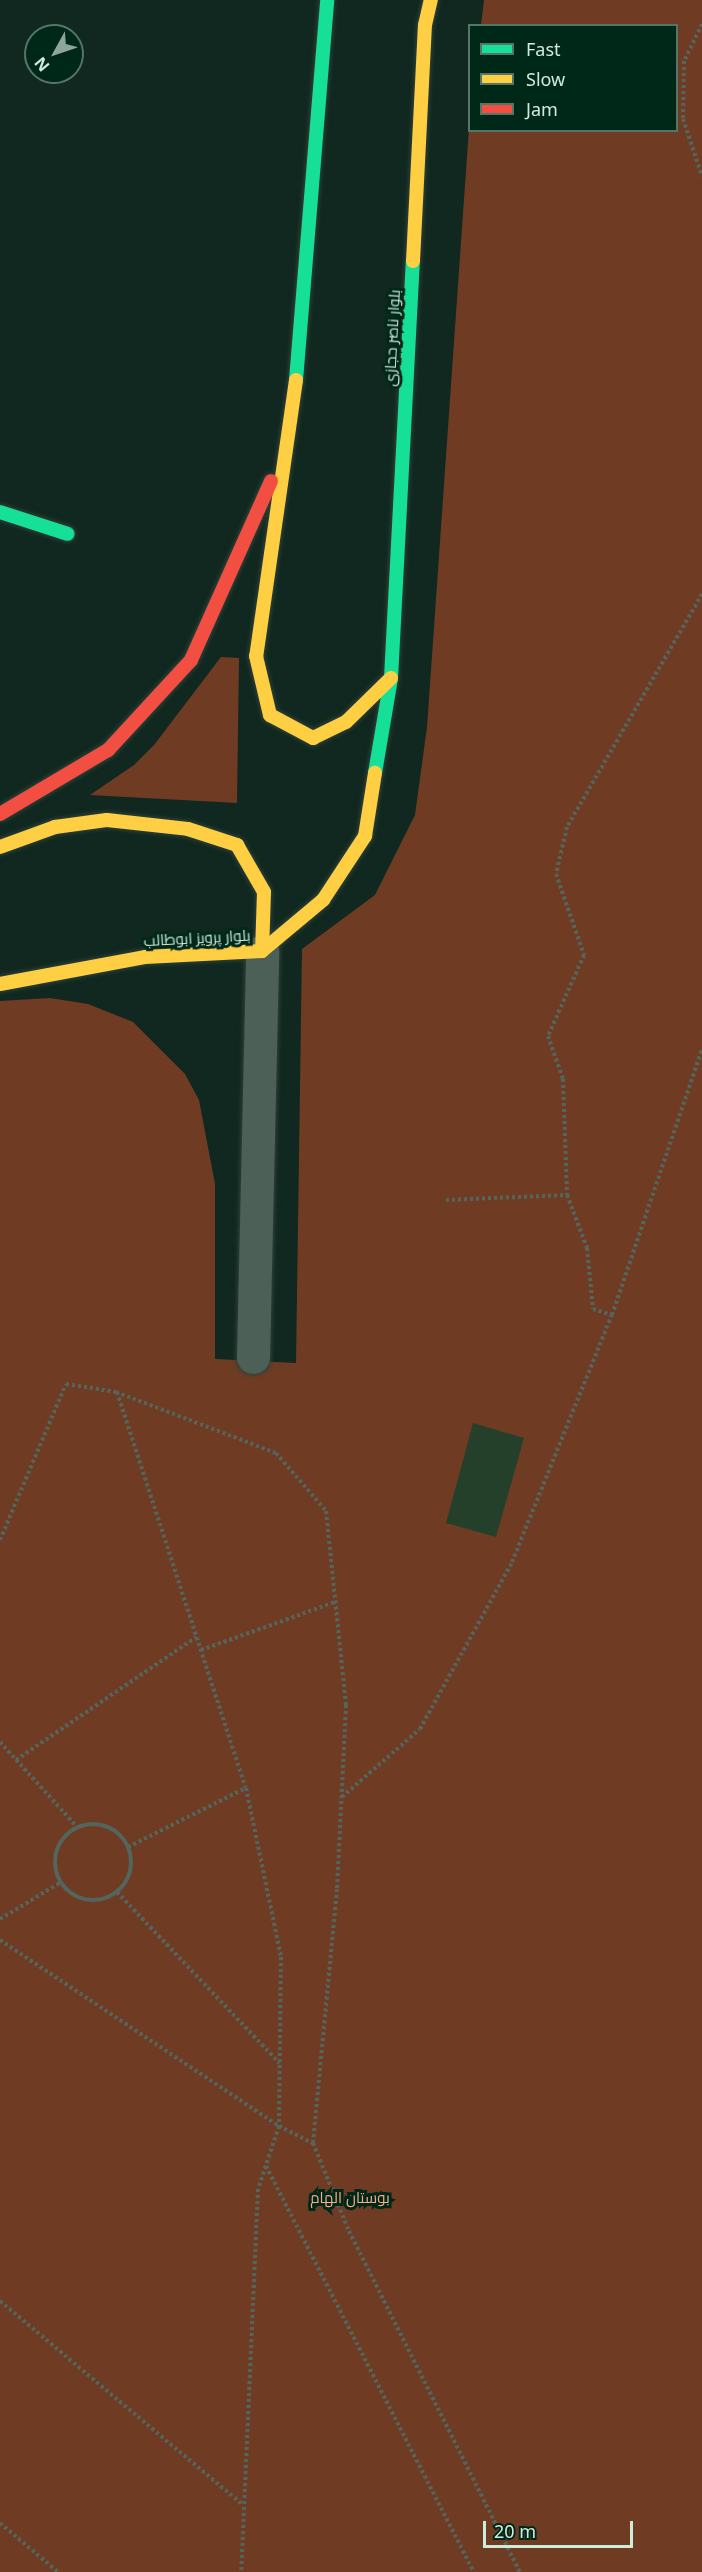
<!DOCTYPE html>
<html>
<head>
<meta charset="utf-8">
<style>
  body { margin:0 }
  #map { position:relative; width:702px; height:2572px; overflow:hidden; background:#10281f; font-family:"Noto Sans",Cairo,sans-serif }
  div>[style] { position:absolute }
  .green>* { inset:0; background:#6f3c23 }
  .building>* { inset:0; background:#24402b }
  .path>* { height:4px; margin-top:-2px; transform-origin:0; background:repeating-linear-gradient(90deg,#54655e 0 3px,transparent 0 6px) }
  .path>.ring { margin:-2px; padding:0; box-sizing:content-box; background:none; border:4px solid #54655e; border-radius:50% }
  .roads { filter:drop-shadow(0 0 2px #2f4039) drop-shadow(0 0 2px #2f4039) }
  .street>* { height:33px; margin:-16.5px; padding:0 16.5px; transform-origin:16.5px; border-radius:16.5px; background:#4d6058 }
  .fast>* { height:14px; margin:-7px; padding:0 7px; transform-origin:7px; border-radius:7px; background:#16e098 }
  .slow>* { height:14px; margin:-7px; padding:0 7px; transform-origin:7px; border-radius:7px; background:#ffcf43 }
  .jam>* { height:14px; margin:-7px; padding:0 7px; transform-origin:7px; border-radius:7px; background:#f24e42 }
  span { translate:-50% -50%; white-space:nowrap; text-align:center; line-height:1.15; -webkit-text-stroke:6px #002819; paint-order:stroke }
  .street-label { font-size:15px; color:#cfebdc }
  .park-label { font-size:15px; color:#fbaa88 }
  .legend { position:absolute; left:468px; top:24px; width:210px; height:108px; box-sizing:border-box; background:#002819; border:2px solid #537667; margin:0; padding:8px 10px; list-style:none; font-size:18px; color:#cfebdc }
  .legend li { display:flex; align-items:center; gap:12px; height:30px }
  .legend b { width:30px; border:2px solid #537667 }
  .north { position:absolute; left:24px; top:24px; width:60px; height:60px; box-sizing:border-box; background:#002819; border:2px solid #537667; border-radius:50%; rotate:230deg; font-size:16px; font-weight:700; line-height:24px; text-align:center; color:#cfebdc }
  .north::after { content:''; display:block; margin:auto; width:21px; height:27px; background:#8ca79a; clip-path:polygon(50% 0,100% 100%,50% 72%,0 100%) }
  .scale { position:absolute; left:483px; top:2521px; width:150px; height:27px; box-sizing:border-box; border:3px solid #cfebdc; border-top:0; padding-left:8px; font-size:18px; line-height:21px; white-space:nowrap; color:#cfebdc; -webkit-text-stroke:4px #002819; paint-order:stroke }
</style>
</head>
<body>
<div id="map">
  <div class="green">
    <div style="clip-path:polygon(484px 0,702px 0,702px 2572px,0 2572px,0 1001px,50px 998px,88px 1004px,133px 1022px,185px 1074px,199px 1100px,215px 1184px,215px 1359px,296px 1363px,302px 949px,375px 895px,415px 815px,427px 727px,469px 128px,676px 130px,676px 26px,481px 25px)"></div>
    <div style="clip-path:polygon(221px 657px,239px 658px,237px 803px,90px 795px,134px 765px,154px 745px)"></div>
  </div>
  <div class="building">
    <div style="clip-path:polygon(473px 1423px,524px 1438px,496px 1537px,446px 1523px)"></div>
  </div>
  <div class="path">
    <div style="left:702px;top:24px;width:41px;rotate:115.9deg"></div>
    <div style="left:684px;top:61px;width:58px;rotate:91deg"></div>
    <div style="left:683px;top:119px;width:60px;rotate:71.6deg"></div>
    <div style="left:702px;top:594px;width:269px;rotate:120.1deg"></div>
    <div style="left:567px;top:827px;width:48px;rotate:103.2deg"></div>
    <div style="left:556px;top:874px;width:86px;rotate:70.9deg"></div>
    <div style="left:584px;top:955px;width:89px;rotate:114deg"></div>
    <div style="left:548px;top:1036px;width:46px;rotate:70.8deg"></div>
    <div style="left:563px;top:1079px;width:116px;rotate:88deg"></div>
    <div style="left:567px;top:1195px;width:57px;rotate:69.3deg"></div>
    <div style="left:587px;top:1248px;width:61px;rotate:84.4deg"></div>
    <div style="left:593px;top:1309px;width:20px;rotate:18deg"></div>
    <div style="left:612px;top:1315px;width:281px;rotate:-71.3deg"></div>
    <div style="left:446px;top:1200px;width:121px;rotate:-2.4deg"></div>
    <div style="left:117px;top:1392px;width:416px;rotate:72deg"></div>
    <div style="left:246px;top:1788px;width:173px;rotate:78.3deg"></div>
    <div style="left:281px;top:1957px;width:169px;rotate:90.7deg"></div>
    <div style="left:279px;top:2126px;width:66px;rotate:108.4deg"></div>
    <div style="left:258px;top:2189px;width:383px;rotate:92.5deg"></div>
    <div style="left:0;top:1540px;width:169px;rotate:-67.1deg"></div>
    <div style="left:66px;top:1384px;width:51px;rotate:9.1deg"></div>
    <div style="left:116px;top:1392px;width:171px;rotate:20.9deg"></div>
    <div style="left:276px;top:1453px;width:77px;rotate:49.2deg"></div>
    <div style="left:326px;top:1511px;width:195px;rotate:84.1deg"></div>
    <div style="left:346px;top:1705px;width:184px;rotate:92.8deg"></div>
    <div style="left:337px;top:1889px;width:255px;rotate:95.4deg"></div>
    <div style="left:313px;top:2143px;width:95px;rotate:67.8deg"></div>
    <div style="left:349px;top:2231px;width:381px;rotate:63.4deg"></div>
    <div style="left:201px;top:1650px;width:142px;rotate:-19.7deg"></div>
    <div style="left:0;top:1742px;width:115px;rotate:47.8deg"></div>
    <div style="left:16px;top:1760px;width:218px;rotate:-34.3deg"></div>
    <div style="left:342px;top:1797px;width:103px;rotate:-41.1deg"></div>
    <div style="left:420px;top:1729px;width:191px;rotate:-61.1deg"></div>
    <div style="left:512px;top:1562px;width:266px;rotate:-68deg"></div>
    <div class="ring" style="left:55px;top:1824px;width:72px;height:72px"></div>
    <div style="left:128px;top:1847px;width:132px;rotate:-26.6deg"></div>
    <div style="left:117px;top:1892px;width:236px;rotate:46.5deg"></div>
    <div style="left:0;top:1919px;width:71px;rotate:-31.2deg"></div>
    <div style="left:0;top:1940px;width:335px;rotate:33.7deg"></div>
    <div style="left:279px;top:2126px;width:38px;rotate:27deg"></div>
    <div style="left:266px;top:2166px;width:456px;rotate:62.9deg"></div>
    <div style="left:0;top:2301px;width:317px;rotate:40deg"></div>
    <div style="left:0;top:2523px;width:76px;rotate:40.2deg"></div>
  </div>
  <div class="roads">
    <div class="street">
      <div style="left:253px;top:1357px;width:406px;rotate:-88.7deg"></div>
    </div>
    <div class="fast">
      <div style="left:296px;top:380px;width:381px;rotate:-85.3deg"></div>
      <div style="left:0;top:512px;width:71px;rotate:17.9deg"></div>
      <div style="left:375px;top:773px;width:96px;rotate:-80.4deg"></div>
      <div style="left:391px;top:678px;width:418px;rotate:-87deg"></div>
    </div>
    <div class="slow">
      <div style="left:413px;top:261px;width:236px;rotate:-87.1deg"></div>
      <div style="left:425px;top:25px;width:26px;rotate:-77deg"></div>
      <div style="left:296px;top:380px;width:279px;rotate:98.2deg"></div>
      <div style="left:256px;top:656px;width:61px;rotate:76.7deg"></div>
      <div style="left:270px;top:715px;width:49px;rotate:28.1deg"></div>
      <div style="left:313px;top:738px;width:37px;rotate:-26deg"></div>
      <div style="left:346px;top:722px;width:63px;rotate:-44.4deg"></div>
      <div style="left:0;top:847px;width:59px;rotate:-20deg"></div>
      <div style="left:55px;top:827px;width:52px;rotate:-7.7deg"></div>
      <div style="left:107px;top:820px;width:81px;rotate:6.3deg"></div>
      <div style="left:188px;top:829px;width:52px;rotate:18.1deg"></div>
      <div style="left:237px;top:845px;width:54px;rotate:60.1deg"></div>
      <div style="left:264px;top:892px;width:59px;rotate:91.9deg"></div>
      <div style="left:0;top:984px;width:147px;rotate:-10.5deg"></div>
      <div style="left:145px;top:957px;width:117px;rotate:-2.9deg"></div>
      <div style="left:262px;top:951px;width:80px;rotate:-39.9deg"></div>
      <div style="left:323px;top:900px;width:77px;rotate:-56.7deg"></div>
      <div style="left:365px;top:836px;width:64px;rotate:-81deg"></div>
    </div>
    <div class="jam">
      <div style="left:0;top:814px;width:126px;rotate:-30.7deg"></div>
      <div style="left:108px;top:750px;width:122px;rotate:-47.3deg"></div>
      <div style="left:191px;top:660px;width:196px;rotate:-65.9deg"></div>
    </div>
  </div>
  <div class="street-label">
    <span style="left:392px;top:338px;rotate:-87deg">بلوار ناصر حجازی</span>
    <span style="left:197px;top:938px;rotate:-3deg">بلوار پرویز ابوطالب</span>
  </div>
  <div class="park-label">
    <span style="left:350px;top:2198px">بوستان الهام</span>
  </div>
  <ul class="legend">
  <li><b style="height:8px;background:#16e098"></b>Fast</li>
  <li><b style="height:8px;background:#ffcf43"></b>Slow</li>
  <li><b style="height:8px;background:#f24e42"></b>Jam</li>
  </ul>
  <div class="north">N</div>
  <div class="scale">20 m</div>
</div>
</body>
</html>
